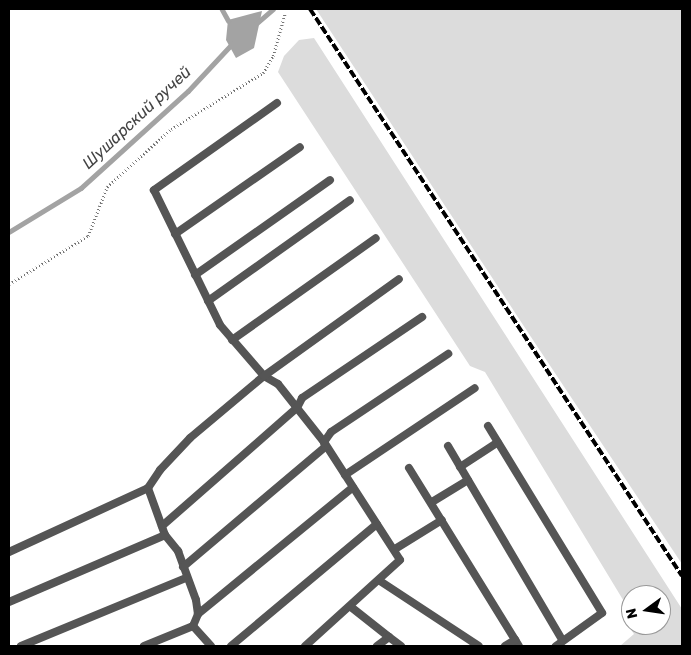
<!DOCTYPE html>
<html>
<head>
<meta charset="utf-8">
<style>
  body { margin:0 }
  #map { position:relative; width:691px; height:655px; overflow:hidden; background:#fff; font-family:Rubik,sans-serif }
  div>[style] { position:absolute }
  .green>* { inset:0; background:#dcdcdc }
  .water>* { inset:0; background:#a3a3a3 }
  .stream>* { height:4.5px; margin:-2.25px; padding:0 2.25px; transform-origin:2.25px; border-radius:2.25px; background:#a3a3a3 }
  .path>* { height:2.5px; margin-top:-1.25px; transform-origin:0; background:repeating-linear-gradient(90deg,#777 0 1px,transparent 0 3.5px) }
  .lane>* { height:8px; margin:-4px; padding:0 4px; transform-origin:4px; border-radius:4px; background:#555 }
  .rail>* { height:4px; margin-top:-2px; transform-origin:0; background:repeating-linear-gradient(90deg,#000 0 8px,transparent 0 10.5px) }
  span { translate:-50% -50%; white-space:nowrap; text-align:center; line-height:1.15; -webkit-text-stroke:4px #fff; paint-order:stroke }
  .water-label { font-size:16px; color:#444; font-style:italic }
  .frame { position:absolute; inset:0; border:10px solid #000; pointer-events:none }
  .north { position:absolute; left:621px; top:585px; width:50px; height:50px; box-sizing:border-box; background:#fff; border:1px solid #999; border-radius:50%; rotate:256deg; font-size:14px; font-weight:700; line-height:20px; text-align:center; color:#000 }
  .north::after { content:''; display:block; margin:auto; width:18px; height:22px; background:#000; clip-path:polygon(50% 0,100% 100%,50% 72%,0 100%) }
</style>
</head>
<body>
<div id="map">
  <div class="green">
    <div style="clip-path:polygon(316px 9px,682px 9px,682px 564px,531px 337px)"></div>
    <div style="clip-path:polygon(314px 38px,682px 609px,682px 646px,620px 646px,634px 634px,629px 627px,631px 625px,661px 625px,661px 595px,631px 595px,631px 613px,485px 372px,470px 366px,278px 72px,284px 56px,299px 40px)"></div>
  </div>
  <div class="water">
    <div style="clip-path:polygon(262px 11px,254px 48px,236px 58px,226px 40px,228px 20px)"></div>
  </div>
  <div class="stream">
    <div style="left:222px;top:9px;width:13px;rotate:61deg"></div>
    <div style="left:257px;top:23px;width:21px;rotate:-41deg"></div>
    <div style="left:9px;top:232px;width:84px;rotate:-31.4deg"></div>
    <div style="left:81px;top:188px;width:144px;rotate:-42.2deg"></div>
    <div style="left:188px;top:91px;width:64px;rotate:-46.9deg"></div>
  </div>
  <div class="path">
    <div style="left:9px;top:284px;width:92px;rotate:-31.3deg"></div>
    <div style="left:88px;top:236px;width:53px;rotate:-68.8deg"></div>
    <div style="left:107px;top:187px;width:86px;rotate:-42.2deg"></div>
    <div style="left:171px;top:129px;width:108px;rotate:-31.3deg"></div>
    <div style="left:263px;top:73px;width:20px;rotate:-60deg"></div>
    <div style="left:273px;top:56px;width:45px;rotate:-74.4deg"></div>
  </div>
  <div class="lane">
    <div style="left:277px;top:103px;width:151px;rotate:144.7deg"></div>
    <div style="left:154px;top:190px;width:150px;rotate:63.9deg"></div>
    <div style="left:220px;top:325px;width:67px;rotate:49.2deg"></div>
    <div style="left:264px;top:376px;width:16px;rotate:30deg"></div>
    <div style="left:278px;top:384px;width:74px;rotate:51.6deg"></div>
    <div style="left:324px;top:442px;width:140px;rotate:57.2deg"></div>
    <div style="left:400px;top:560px;width:128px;rotate:137.8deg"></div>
    <div style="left:175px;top:234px;width:152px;rotate:-34.8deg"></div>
    <div style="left:195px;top:275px;width:165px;rotate:-35.1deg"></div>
    <div style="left:208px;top:301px;width:174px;rotate:-35.4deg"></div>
    <div style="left:232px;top:340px;width:176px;rotate:-35.3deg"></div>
    <div style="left:488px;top:426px;width:219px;rotate:58.6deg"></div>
    <div style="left:602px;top:613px;width:57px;rotate:144.3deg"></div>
    <div style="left:448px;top:446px;width:226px;rotate:59.5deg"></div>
    <div style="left:460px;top:467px;width:45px;rotate:-33.3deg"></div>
    <div style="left:409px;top:468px;width:209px;rotate:58.3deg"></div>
    <div style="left:345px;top:475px;width:156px;rotate:-33.8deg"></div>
    <div style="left:148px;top:488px;width:50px;rotate:70.1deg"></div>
    <div style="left:165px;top:535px;width:21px;rotate:51deg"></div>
    <div style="left:178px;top:551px;width:52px;rotate:69.8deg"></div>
    <div style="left:196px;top:600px;width:14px;rotate:82deg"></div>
    <div style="left:432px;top:502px;width:42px;rotate:-31.4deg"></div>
    <div style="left:162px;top:526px;width:179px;rotate:-41.2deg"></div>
    <div style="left:297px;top:408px;width:11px;rotate:-63deg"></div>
    <div style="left:302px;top:398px;width:145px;rotate:-34deg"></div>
    <div style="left:395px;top:549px;width:55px;rotate:-31.7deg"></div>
    <div style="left:9px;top:552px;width:153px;rotate:-24.7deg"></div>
    <div style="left:148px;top:488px;width:22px;rotate:-56deg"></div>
    <div style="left:160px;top:470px;width:44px;rotate:-46.8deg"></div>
    <div style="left:190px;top:438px;width:97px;rotate:-40deg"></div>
    <div style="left:264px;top:376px;width:166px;rotate:-35.7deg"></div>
    <div style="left:183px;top:567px;width:186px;rotate:-40.2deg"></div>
    <div style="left:325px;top:447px;width:5px;rotate:-101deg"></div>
    <div style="left:324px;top:442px;width:12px;rotate:-55deg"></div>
    <div style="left:331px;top:432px;width:141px;rotate:-33.7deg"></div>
    <div style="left:380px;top:581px;width:118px;rotate:33.3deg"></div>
    <div style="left:9px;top:602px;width:170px;rotate:-23.2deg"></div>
    <div style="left:351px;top:607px;width:48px;rotate:38.3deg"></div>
    <div style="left:389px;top:637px;width:15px;rotate:143deg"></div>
    <div style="left:389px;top:637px;width:15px;rotate:37deg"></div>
    <div style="left:21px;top:646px;width:178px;rotate:-22.4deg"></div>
    <div style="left:144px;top:646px;width:53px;rotate:-22.2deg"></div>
    <div style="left:211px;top:646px;width:27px;rotate:-132deg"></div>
    <div style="left:193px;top:626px;width:13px;rotate:-67deg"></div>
    <div style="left:198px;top:614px;width:200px;rotate:-39.3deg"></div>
    <div style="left:231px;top:646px;width:190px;rotate:-39.9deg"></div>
    <div style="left:505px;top:646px;width:12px;rotate:-31deg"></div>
  </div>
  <div class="rail">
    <div style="left:310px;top:9px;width:678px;rotate:56.73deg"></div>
  </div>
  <div class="water-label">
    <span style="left:137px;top:118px;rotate:-43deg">Шушарский ручей</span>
  </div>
  <div class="frame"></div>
  <div class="north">N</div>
</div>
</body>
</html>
